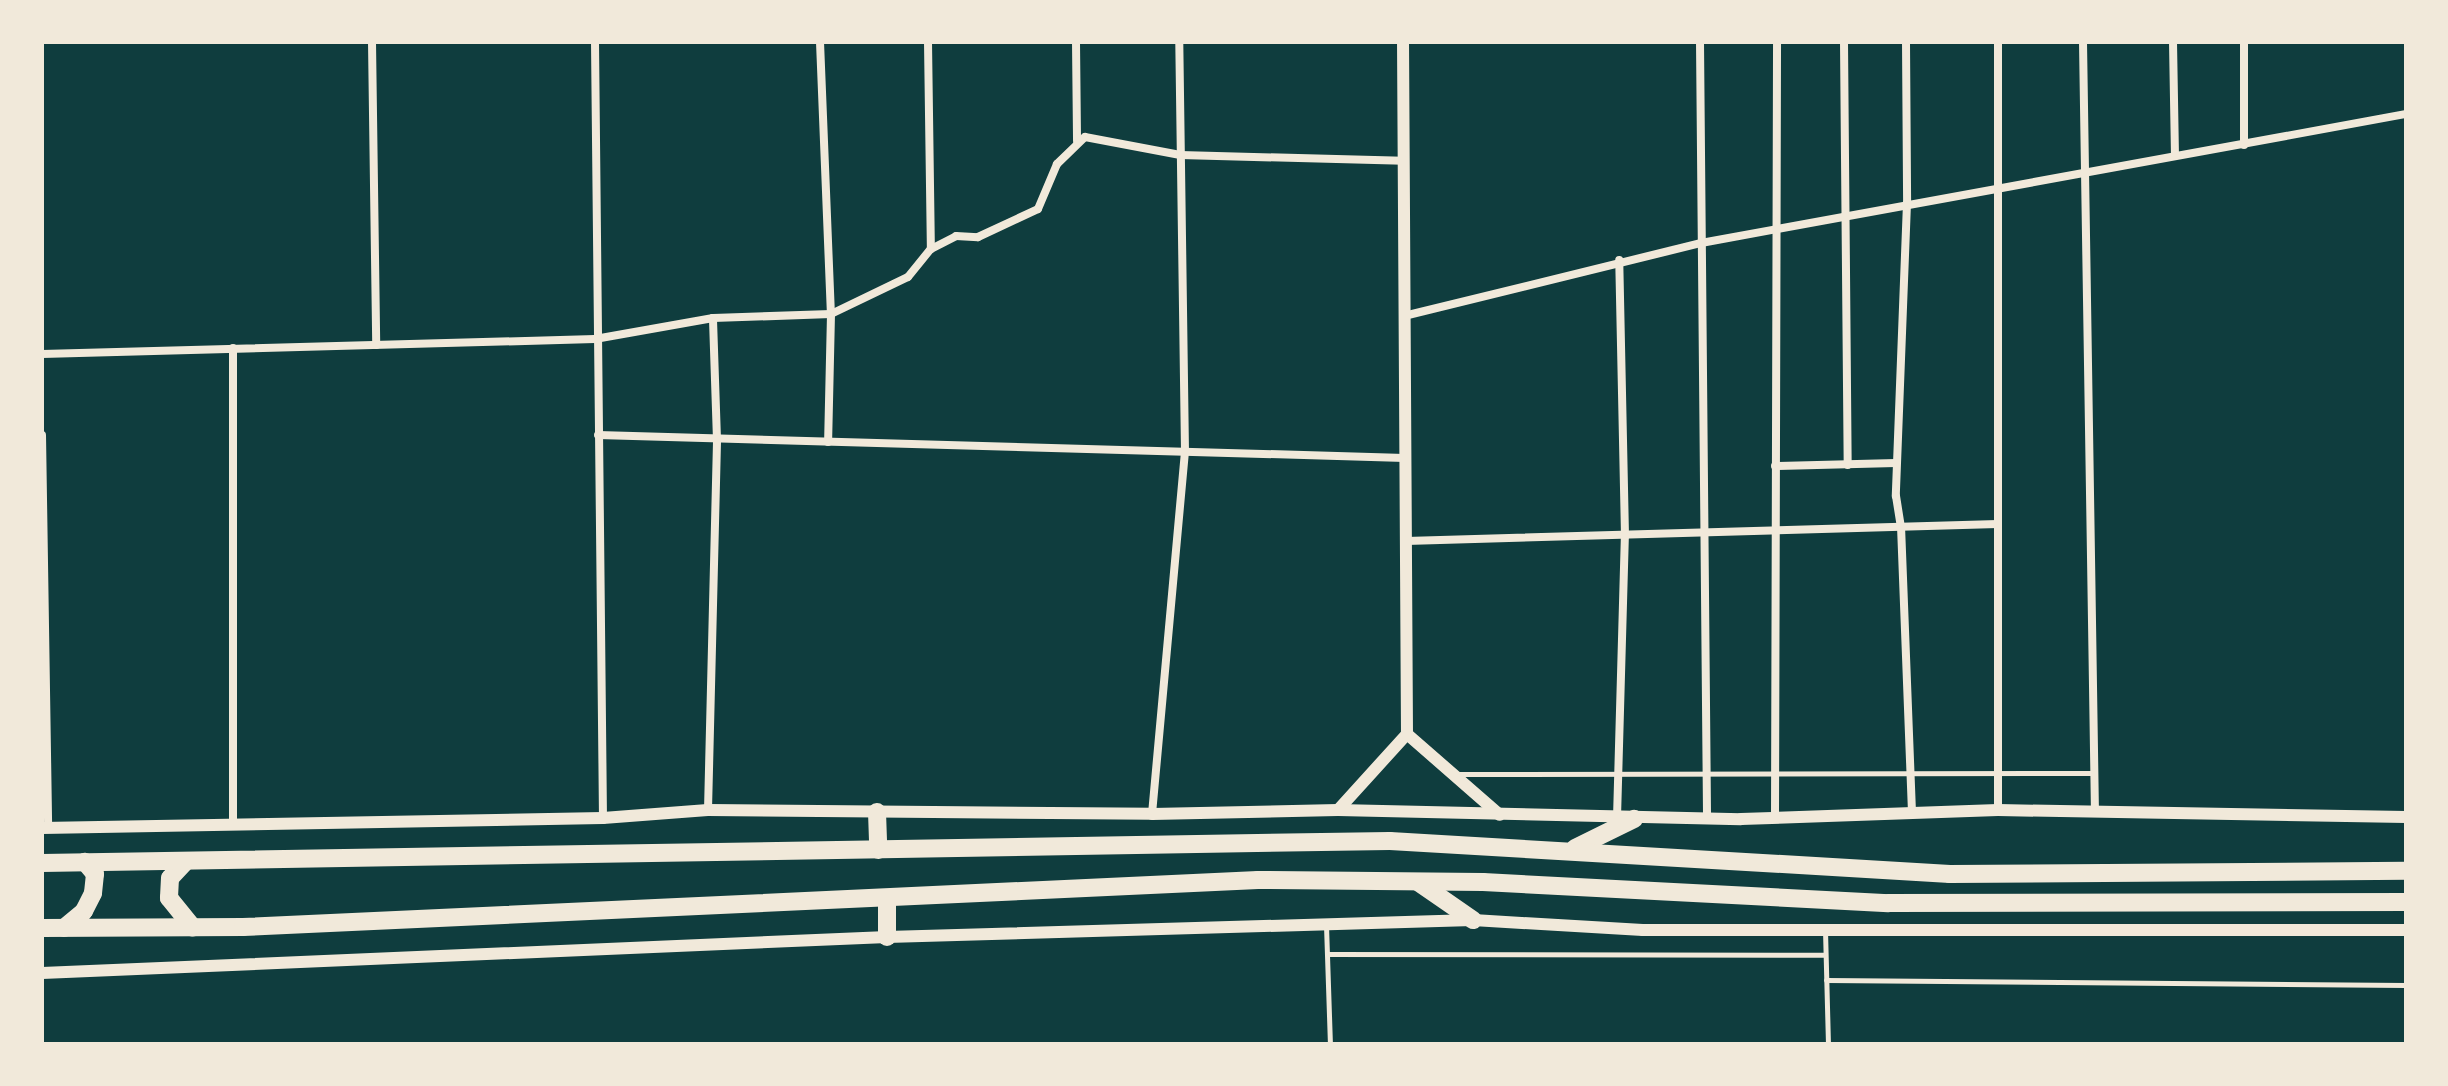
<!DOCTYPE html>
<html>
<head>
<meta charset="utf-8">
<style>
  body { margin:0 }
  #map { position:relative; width:2448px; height:1086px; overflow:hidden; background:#0f3d3e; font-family:"Public Sans",sans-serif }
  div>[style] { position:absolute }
  .service>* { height:5px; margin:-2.5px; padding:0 2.5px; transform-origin:2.5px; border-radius:2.5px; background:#f1e9da }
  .minor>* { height:8px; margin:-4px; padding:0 4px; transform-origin:4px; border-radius:4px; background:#f1e9da }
  .tertiary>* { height:12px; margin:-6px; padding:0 6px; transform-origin:6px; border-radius:6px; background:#f1e9da }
  .trunk>* { height:18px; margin:-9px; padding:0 9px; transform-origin:9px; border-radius:9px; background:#f1e9da }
  span { translate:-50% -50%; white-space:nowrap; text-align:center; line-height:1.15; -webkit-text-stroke:6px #f1e9da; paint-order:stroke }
  .frame { position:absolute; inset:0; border:44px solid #f1e9da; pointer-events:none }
</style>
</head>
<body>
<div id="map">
  <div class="service">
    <div style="left:1459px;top:774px;width:635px;rotate:-0.09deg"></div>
    <div style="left:1326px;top:925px;width:119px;rotate:88.1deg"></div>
    <div style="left:1825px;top:930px;width:114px;rotate:88.5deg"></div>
    <div style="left:1327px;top:954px;width:498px;rotate:0.1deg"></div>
    <div style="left:1826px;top:980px;width:580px;rotate:0.49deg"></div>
  </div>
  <div class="minor">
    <div style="left:372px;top:42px;width:303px;rotate:89.2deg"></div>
    <div style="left:595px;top:42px;width:776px;rotate:89.41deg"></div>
    <div style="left:820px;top:42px;width:272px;rotate:87.7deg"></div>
    <div style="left:831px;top:314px;width:128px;rotate:91.3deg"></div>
    <div style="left:928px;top:42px;width:207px;rotate:89.2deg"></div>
    <div style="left:1076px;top:42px;width:99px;rotate:89.4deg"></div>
    <div style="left:1700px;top:42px;width:777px;rotate:89.48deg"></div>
    <div style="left:1844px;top:42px;width:423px;rotate:89.5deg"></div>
    <div style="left:1906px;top:42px;width:161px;rotate:89.6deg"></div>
    <div style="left:1907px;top:203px;width:293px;rotate:92.2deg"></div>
    <div style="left:1896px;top:496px;width:30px;rotate:81deg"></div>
    <div style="left:1901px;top:526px;width:284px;rotate:87.8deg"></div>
    <div style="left:1998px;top:42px;width:768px;rotate:90deg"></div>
    <div style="left:2083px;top:42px;width:769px;rotate:89.11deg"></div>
    <div style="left:2173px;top:42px;width:112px;rotate:89deg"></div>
    <div style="left:2244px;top:145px;width:103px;rotate:-90deg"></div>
    <div style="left:1408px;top:315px;width:302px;rotate:-13.8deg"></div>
    <div style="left:1701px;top:243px;width:717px;rotate:-10.37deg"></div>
    <div style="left:42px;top:354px;width:553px;rotate:-1.55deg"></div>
    <div style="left:595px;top:339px;width:120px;rotate:-10.1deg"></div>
    <div style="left:713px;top:318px;width:118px;rotate:-1.9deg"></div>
    <div style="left:831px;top:314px;width:85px;rotate:-25.7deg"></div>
    <div style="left:908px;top:277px;width:36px;rotate:-51deg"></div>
    <div style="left:931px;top:249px;width:28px;rotate:-27deg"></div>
    <div style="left:956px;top:236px;width:22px;rotate:3deg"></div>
    <div style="left:978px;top:237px;width:66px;rotate:-25deg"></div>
    <div style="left:1038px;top:209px;width:49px;rotate:-67.1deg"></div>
    <div style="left:1057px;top:164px;width:39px;rotate:-44deg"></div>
    <div style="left:1085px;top:137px;width:97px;rotate:10.7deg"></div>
    <div style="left:1180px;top:155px;width:223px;rotate:1.5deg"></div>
    <div style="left:42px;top:435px;width:393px;rotate:89.1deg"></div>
    <div style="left:598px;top:435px;width:807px;rotate:1.63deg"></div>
    <div style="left:1775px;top:466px;width:121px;rotate:-1.4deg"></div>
    <div style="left:1406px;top:541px;width:592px;rotate:-1.64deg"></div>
    <div style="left:708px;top:810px;width:370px;rotate:-88.6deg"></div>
    <div style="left:717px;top:440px;width:122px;rotate:-91.9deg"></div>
    <div style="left:1152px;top:814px;width:364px;rotate:-84.8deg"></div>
    <div style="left:1185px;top:452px;width:410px;rotate:-90.8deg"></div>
    <div style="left:1617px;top:818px;width:282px;rotate:-88.4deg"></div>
    <div style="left:1625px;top:536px;width:276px;rotate:-91.2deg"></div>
    <div style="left:1775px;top:819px;width:777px;rotate:-89.85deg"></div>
    <div style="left:233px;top:824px;width:476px;rotate:-90deg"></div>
  </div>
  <div class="tertiary">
    <div style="left:1407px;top:734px;width:123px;rotate:41.1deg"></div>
    <div style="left:1338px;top:810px;width:103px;rotate:-47.8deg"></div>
    <div style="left:1407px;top:734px;width:692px;rotate:-90.33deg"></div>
    <div style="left:42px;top:828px;width:561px;rotate:-1.02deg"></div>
    <div style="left:603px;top:818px;width:105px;rotate:-4.4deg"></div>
    <div style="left:708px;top:810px;width:444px;rotate:0.5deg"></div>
    <div style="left:1152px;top:814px;width:186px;rotate:-1.2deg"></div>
    <div style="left:1338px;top:810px;width:403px;rotate:1.3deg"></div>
    <div style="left:1741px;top:819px;width:257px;rotate:-2deg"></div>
    <div style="left:1998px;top:810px;width:408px;rotate:1deg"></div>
    <div style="left:42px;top:973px;width:846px;rotate:-2.44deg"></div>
    <div style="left:887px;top:937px;width:586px;rotate:-1.66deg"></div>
    <div style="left:1473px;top:920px;width:170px;rotate:3.4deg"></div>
    <div style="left:1643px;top:930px;width:763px"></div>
  </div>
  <div class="trunk">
    <div style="left:877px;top:812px;width:38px;rotate:88deg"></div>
    <div style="left:1575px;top:848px;width:66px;rotate:-26.2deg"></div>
    <div style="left:186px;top:861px;width:23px;rotate:133deg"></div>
    <div style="left:170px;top:878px;width:20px;rotate:93deg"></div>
    <div style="left:169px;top:898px;width:38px;rotate:51deg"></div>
    <div style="left:42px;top:863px;width:1348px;rotate:-0.94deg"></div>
    <div style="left:1390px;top:841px;width:561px;rotate:3.37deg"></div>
    <div style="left:1950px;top:874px;width:456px;rotate:-0.4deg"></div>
    <div style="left:1418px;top:882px;width:67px;rotate:34.6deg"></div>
    <div style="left:887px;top:901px;width:36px;rotate:90deg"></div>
    <div style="left:42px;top:928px;width:201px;rotate:-0.3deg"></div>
    <div style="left:243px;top:927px;width:1016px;rotate:-2.65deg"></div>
    <div style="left:1258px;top:880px;width:225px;rotate:0.5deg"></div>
    <div style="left:1483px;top:882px;width:406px;rotate:3deg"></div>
    <div style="left:1888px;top:903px;width:518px;rotate:-0.11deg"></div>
    <div style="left:64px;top:928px;width:26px;rotate:-40deg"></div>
    <div style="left:84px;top:911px;width:20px;rotate:-63deg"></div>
    <div style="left:93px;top:893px;width:19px;rotate:-84deg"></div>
    <div style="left:95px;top:874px;width:16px;rotate:-130deg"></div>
  </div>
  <div class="frame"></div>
</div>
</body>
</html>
